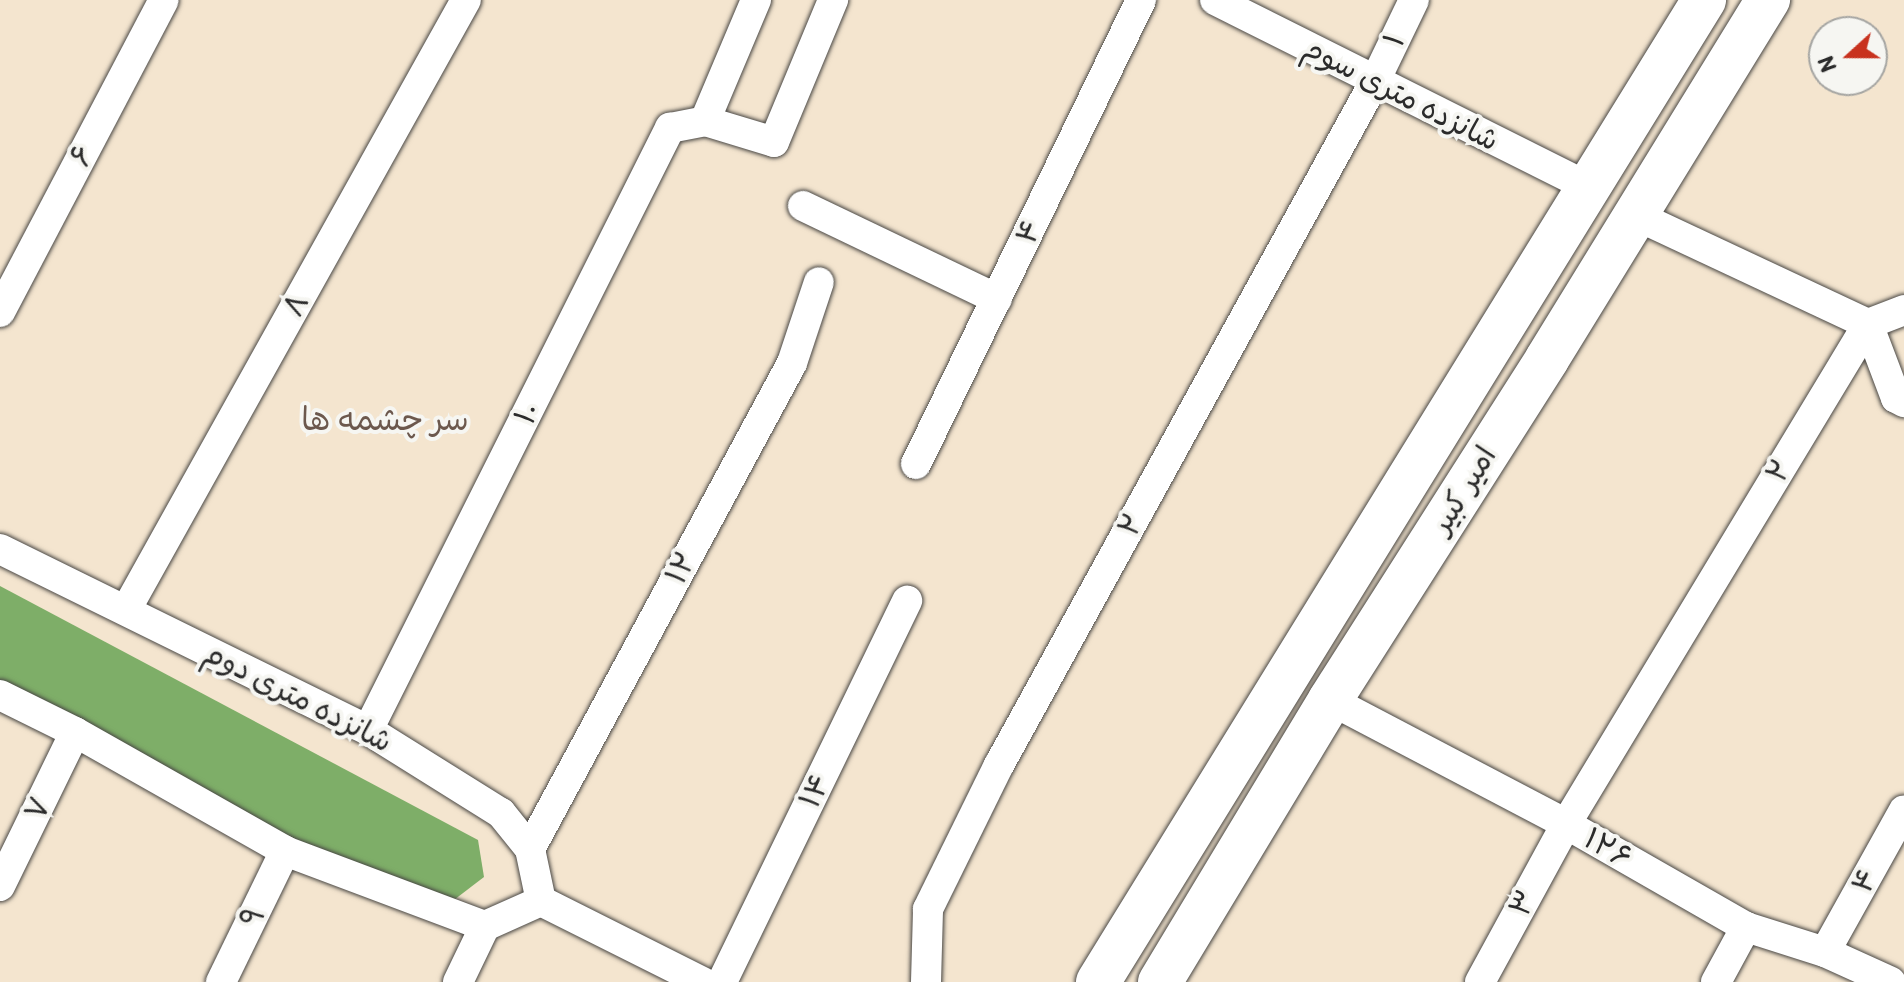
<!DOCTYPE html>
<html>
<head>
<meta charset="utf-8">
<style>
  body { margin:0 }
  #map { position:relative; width:1904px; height:982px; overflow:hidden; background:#f4e5cf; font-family:Itim,"Playpen Sans Arabic",sans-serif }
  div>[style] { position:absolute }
  .forest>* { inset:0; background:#7eae68 }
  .roads { filter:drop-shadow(0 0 2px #494744) drop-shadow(0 0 2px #494744) }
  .street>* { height:30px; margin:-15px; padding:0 15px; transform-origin:15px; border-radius:15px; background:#fff }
  .secondary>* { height:44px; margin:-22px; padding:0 22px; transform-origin:22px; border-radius:22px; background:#fff }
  span { translate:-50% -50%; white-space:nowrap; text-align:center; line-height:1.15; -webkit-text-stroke:8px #f6f6f2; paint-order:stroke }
  .street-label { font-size:30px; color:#2b2b2b }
  .neighbourhood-label { font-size:32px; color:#6c584d }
  .north { position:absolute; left:1808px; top:16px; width:80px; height:80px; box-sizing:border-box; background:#f6f6f2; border:2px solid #a5a5a2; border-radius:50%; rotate:249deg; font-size:22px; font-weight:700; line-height:32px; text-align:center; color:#2b2b2b }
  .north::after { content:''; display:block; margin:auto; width:28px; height:36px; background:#c8321e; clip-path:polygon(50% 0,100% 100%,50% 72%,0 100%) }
</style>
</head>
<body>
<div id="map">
  <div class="forest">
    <div style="clip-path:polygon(0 586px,478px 840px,484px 877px,429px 919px,0 699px)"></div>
  </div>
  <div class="roads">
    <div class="street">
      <div style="left:756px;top:0;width:131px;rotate:112.9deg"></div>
      <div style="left:705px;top:121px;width:72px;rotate:16.9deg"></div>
      <div style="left:774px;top:142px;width:154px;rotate:-67.4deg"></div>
      <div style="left:1215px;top:0;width:417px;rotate:26.6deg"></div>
      <div style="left:803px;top:206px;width:215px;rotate:25.6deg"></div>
      <div style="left:1635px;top:215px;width:257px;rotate:25.1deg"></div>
      <div style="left:0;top:312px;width:352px;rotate:-62.3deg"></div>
      <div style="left:1868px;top:324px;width:79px;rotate:69.3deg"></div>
      <div style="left:1896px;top:398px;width:9px;rotate:27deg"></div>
      <div style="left:1868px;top:324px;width:39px;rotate:-21deg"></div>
      <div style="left:916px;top:464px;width:516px;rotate:-64.13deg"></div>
      <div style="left:0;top:549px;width:410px;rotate:26.2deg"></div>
      <div style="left:368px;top:730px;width:157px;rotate:32deg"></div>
      <div style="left:501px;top:813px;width:46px;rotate:51.1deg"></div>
      <div style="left:530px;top:849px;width:53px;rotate:78.1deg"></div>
      <div style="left:126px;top:610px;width:698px;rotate:-60.87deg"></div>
      <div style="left:0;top:695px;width:84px;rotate:26.3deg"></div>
      <div style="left:75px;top:732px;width:241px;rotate:29.5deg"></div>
      <div style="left:285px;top:851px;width:214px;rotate:20.6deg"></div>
      <div style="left:485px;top:926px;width:61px;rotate:-24.1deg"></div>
      <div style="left:1330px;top:700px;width:267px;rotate:27.7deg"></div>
      <div style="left:1566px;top:824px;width:207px;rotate:29.8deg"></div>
      <div style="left:1746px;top:927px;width:83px;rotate:17.6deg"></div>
      <div style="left:1825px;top:952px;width:72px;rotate:24.4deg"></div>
      <div style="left:368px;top:730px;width:674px;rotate:-63.36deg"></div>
      <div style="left:670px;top:128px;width:36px;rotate:-11deg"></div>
      <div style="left:530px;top:849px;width:552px;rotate:-61.67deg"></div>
      <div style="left:792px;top:363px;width:85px;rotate:-71.6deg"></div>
      <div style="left:0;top:886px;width:171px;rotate:-64deg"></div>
      <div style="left:541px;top:901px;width:181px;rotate:26.6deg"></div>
      <div style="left:1825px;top:952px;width:162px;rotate:-60.9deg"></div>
      <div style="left:221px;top:982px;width:146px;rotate:-64deg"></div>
      <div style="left:458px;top:982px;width:62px;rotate:-64.3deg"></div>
      <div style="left:722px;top:982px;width:424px;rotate:-64.1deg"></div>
      <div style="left:926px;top:982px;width:73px;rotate:-88.4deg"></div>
      <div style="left:928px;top:909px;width:161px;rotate:-63.8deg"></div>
      <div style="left:999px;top:765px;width:781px;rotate:-61.2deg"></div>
      <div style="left:1375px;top:81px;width:90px;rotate:-64.3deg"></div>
      <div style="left:1480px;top:982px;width:180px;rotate:-61.4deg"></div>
      <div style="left:1566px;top:824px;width:584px;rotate:-58.87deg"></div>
      <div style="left:1716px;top:982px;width:63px;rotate:-61.4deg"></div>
    </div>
    <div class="secondary">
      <div style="left:1098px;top:982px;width:1154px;rotate:-58.32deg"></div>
      <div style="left:1160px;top:982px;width:329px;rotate:-58.9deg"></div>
      <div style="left:1330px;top:700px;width:404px;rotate:-57.5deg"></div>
      <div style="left:1547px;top:359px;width:422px;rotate:-58.4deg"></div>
    </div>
  </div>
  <div class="street-label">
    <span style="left:1394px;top:40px;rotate:-65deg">۱</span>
    <span style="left:1401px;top:94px;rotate:27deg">شانزده متری سوم</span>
    <span style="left:82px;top:156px;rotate:-62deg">۶</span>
    <span style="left:1029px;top:232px;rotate:-64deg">۴</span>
    <span style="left:296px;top:305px;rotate:-61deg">۸</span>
    <span style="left:527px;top:413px;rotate:-63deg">۱۰</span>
    <span style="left:1779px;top:471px;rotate:-59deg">۲</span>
    <span style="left:1463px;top:490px;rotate:-58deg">امیر کبیر</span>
    <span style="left:1131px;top:525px;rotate:-61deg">۲</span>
    <span style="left:681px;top:568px;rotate:-62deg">۱۲</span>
    <span style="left:298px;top:697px;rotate:27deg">شانزده متری دوم</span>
    <span style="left:815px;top:791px;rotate:-64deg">۱۴</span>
    <span style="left:38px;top:809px;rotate:-64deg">۷</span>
    <span style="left:1608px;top:848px;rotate:30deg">۱۲۶</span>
    <span style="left:1865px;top:881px;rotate:-61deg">۴</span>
    <span style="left:1523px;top:903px;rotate:-62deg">۳</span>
    <span style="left:253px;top:917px;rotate:-64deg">۹</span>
  </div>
  <div class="neighbourhood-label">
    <span style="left:385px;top:419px">سر چشمه ها</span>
  </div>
  <div class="north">N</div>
</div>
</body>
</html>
